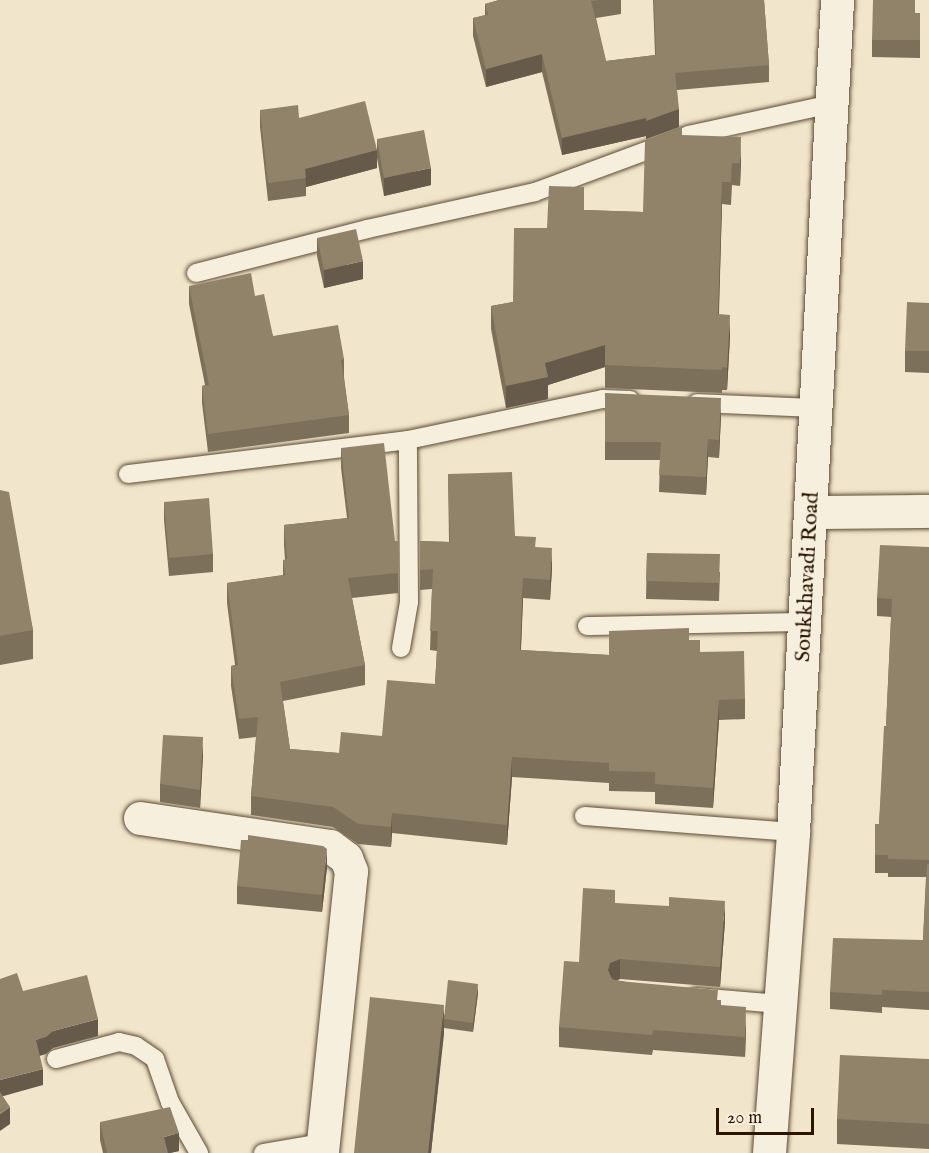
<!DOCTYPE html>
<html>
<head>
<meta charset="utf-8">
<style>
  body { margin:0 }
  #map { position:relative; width:929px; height:1153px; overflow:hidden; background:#f1e6cb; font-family:"IM FELL English",serif }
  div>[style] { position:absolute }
  .roads { filter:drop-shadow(0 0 2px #5c4a33) drop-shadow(0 0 2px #5c4a33) }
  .lane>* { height:18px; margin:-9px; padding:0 9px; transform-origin:9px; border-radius:9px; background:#f6efdd }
  .street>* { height:33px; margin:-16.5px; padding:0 16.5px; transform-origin:16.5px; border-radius:16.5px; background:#f6efdd }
  .secondary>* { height:33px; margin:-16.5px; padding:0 16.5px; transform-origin:16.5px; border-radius:16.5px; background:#f6efdd }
  .wall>* { inset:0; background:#7d705b }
  .shaded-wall>* { inset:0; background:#665b4a }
  .building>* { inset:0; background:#91826a }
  span { translate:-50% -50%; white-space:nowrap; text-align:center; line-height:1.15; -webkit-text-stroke:4.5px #f6efdd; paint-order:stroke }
  .street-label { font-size:22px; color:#2a1600 }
  .scale { position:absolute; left:716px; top:1108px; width:98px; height:27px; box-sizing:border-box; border:3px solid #2a1600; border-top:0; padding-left:8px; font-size:18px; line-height:21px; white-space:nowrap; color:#2a1600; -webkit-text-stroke:4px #f6efdd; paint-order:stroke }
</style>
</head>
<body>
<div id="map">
  <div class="roads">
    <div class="lane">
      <div style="left:196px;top:273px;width:177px;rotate:-14.4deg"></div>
      <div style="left:367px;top:229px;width:172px;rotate:-12.4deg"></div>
      <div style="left:535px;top:192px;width:164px;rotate:-20.3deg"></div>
      <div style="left:689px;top:135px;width:145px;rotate:-12.3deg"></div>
      <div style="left:697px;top:403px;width:120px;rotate:2.4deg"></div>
      <div style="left:128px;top:474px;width:282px;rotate:-6.9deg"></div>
      <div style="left:408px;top:440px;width:199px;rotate:-11.9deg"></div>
      <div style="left:603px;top:399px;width:27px;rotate:2deg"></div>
      <div style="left:587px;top:626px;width:218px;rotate:-1.1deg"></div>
      <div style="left:401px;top:648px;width:47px;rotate:-80.1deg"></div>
      <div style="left:409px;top:602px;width:162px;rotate:-90.4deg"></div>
      <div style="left:584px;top:816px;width:210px;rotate:4.4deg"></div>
      <div style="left:696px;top:997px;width:84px;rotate:4.8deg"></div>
      <div style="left:56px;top:1059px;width:65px;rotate:-15.1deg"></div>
      <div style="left:119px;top:1042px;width:17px;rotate:13deg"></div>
      <div style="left:136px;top:1046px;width:23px;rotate:34deg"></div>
      <div style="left:155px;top:1059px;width:46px;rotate:70.8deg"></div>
      <div style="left:170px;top:1102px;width:59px;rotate:60.4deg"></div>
      <div style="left:263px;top:1153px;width:60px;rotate:-9.6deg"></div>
    </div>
    <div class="street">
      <div style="left:811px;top:512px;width:118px;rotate:-0.5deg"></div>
      <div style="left:140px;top:818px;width:192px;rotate:8.4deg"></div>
      <div style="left:330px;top:846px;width:20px;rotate:37deg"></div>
      <div style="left:346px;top:858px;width:14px;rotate:69deg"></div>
      <div style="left:351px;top:871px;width:283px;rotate:95.9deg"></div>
    </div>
    <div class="secondary">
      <div style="left:769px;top:1153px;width:322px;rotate:-85.7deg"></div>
      <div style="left:793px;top:832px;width:833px;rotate:-86.97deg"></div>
    </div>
  </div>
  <div class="wall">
    <div style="clip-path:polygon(499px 0,621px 0,621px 14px,596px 18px,606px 61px,655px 55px,653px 0,764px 0,769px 65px,769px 82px,677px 90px,679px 127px,646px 139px,646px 136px,562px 155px,542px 72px,486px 87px,473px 36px,473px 18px,485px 15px,485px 4px)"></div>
    <div style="clip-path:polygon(915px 13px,920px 13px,920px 58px,872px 57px,872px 40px)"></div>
    <div style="clip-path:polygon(260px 110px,299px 118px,377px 150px,377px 139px,431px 185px,384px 196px,377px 158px,377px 168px,306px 187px,306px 196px,268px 201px,260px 127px)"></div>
    <div style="clip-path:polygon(682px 135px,741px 159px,740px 186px,732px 185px,731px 205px,722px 204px,719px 314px,730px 337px,727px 390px,722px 390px,722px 393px,605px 388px,605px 367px,548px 385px,548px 399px,506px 408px,491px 329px,491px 306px,513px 302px,547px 228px,584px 210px,643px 212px)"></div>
    <div style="clip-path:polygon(317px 238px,363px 279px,324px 288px,317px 256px)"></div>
    <div style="clip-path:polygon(189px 286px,255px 296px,273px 336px,344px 359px,344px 377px,349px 415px,349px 433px,208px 452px,202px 403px,202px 386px,205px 385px,189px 304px)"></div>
    <div style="clip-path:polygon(929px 303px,929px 373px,905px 372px,905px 351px)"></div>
    <div style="clip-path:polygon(605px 393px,721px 415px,719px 458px,708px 457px,706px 495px,659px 492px,660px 460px,605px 460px)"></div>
    <div style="clip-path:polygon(341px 448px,395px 541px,398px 541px,398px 593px,352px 598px,365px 665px,365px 685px,283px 701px,290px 749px,339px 753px,382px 736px,435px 684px,437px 651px,430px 650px,432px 589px,420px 590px,420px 541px,449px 542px,448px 474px,515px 536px,536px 547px,552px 568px,550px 600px,523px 598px,521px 650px,609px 655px,689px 640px,745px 699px,745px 719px,719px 720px,713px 808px,655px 804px,655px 792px,609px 791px,609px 783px,512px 777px,507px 845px,392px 833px,391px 847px,358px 844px,333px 827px,251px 815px,251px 796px,256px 737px,239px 739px,231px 686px,231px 666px,235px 665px,227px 603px,227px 583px,283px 575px,283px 560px,285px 560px,284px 545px,284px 525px,347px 518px,341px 468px)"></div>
    <div style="clip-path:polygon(0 490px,33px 630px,33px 659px,0 665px)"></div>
    <div style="clip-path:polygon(164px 502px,213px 554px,213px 572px,169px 576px,164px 520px)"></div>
    <div style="clip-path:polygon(929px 547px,929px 1010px,882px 1007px,882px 1013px,830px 1009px,830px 992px,923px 940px,926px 877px,888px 877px,888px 873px,875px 873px,875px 824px,879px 824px,886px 726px,891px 617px,877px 616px,877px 598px)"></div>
    <div style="clip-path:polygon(647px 553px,720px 572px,719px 601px,646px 599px)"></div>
    <div style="clip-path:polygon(203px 755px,200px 808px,160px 802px,160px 784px)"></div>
    <div style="clip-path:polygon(327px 867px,322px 912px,237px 904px,237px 886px)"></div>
    <div style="clip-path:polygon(615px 903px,725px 921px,720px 987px,620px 979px,616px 980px,718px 1000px,721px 1005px,746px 1027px,745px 1057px,653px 1050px,652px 1055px,559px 1047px,559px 1027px,579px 962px)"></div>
    <div style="clip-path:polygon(478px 993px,473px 1032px,444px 1028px,431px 1153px,354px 1153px,444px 1015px)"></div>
    <div style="clip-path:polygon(929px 1059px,929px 1149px,837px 1144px,837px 1119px)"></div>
    <div style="clip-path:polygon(100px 1122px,179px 1151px,170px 1153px,103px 1153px,100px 1140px)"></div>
  </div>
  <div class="shaded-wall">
    <div style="clip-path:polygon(542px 54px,542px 72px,486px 87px,486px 69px)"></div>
    <div style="clip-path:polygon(679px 109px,679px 127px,646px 139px,646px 136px,562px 155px,562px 138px)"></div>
    <div style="clip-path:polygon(741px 137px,741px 159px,740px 186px,740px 163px)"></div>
    <div style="clip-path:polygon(377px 150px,377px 168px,306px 187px,305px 169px)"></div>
    <div style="clip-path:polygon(431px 168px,431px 185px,384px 196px,384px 178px)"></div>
    <div style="clip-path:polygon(722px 182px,722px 204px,718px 336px,718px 314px)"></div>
    <div style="clip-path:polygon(363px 261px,363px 279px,324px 288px,324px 270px)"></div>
    <div style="clip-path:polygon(730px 315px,730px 337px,727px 390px,727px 368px)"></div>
    <div style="clip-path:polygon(605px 345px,605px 367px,548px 385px,548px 399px,506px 408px,506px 386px,545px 363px)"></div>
    <div style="clip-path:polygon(721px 398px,721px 415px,719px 458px,719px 440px)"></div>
    <div style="clip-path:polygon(708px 439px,708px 457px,706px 495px,706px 477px)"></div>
    <div style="clip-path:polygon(552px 548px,552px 568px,550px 600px,550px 580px)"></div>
    <div style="clip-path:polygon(523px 578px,523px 598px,520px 670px,520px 650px)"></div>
    <div style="clip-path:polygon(719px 700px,719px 720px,713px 808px,713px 788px)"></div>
    <div style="clip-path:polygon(203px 737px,203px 755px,200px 808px,200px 790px)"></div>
    <div style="clip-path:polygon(512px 757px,512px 777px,507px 845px,507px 825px)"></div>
    <div style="clip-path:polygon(392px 813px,392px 833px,391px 847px,391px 827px)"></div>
    <div style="clip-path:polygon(327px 849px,327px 867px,322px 912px,322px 895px)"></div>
    <div style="clip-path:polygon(725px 901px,725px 921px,720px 987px,720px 967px)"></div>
    <div style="clip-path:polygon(620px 959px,620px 979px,610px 983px,608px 970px,610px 963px)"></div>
    <div style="clip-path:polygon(478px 984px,478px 993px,473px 1032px,473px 1023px)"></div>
    <div style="clip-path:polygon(444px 1005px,444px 1034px,431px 1153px,428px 1153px)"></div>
    <div style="clip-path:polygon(746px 1007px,746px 1027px,745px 1057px,745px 1037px)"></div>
    <div style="clip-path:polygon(98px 1019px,98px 1036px,53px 1048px,46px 1054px,36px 1057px,36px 1040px,53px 1031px)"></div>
    <div style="clip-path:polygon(43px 1069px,43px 1085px,0 1097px,0 1080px)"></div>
    <div style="clip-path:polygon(10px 1107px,10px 1124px,0 1131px,0 1114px)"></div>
    <div style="clip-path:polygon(179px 1133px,179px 1151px,170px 1153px,164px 1153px,164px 1137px)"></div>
  </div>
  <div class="building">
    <div style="clip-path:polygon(499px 0,600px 0,591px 1px,606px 61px,656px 55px,654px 0,764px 0,769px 65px,675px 73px,679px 109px,646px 121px,646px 118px,562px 138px,542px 54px,486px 69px,473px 18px,488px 15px,485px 4px)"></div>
    <div style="clip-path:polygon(873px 0,915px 0,915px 13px,920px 13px,920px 40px,872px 40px)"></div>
    <div style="clip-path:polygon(365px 101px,377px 150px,305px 169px,306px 178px,268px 183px,260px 110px,298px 105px,299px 118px)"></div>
    <div style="clip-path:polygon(682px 127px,682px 135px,741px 137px,740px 163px,732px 163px,731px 182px,722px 182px,718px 314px,730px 315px,727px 368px,722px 367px,722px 370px,605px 365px,605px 345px,545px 363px,548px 377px,506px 386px,491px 306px,513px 302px,514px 228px,547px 228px,549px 186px,584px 187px,584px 210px,643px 212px,645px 141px)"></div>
    <div style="clip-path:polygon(424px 130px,431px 168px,384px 178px,377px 139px)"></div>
    <div style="clip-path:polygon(356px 229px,363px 261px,324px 270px,317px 238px)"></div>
    <div style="clip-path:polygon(251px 273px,255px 296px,264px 294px,273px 336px,338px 325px,344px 359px,341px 360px,349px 415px,208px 434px,202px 386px,209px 385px,189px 286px)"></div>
    <div style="clip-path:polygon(907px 302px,929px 303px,929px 351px,905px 351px)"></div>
    <div style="clip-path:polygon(605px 393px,721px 398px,719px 440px,708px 439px,706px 477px,659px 475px,661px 442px,605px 442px)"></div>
    <div style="clip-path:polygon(384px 443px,395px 541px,398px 541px,398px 573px,348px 578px,365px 665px,280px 682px,290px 749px,339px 753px,341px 732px,382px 736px,387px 680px,435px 684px,438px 631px,430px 631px,433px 569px,420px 570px,420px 541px,450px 542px,448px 474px,512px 472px,515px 536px,536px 537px,535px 547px,552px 548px,550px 580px,523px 578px,520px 650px,609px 655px,609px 631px,689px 628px,689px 640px,700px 640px,700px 652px,744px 651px,745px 699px,719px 700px,713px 788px,655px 784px,655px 772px,609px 771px,609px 763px,512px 757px,507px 825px,392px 813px,391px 827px,358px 824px,333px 807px,251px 796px,258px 717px,239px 719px,231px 666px,238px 665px,227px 583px,285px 575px,283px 560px,287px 559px,284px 525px,349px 518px,341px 448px)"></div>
    <div style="clip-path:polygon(0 490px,9px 492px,33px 630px,0 636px)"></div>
    <div style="clip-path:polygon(209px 498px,213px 554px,169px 558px,164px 502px)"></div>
    <div style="clip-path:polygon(880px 545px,929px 547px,929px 860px,888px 859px,888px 855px,875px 855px,875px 824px,879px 824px,884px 726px,886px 726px,892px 599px,877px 598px)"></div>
    <div style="clip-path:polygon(647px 553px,720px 554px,719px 583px,646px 581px)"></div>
    <div style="clip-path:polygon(163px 735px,203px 737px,200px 790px,160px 784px)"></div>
    <div style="clip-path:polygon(248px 835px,323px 846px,327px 849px,322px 895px,237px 886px,241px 840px,248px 840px)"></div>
    <div style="clip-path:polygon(927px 864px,929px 864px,929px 992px,882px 990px,882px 995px,830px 992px,833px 938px,923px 940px)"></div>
    <div style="clip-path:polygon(583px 888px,615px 890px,615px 903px,669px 906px,669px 897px,725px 901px,720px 967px,620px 959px,610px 963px,608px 970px,612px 979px,618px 981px,718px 990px,717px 1000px,721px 1000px,721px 1005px,746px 1007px,745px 1037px,653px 1030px,652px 1035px,559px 1027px,564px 961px,579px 962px)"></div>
    <div style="clip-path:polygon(17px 973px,23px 991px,87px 975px,98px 1019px,53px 1031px,46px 1037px,36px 1040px,43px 1069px,0 1080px,0 979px)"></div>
    <div style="clip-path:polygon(448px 980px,478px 984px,473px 1023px,444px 1019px)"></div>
    <div style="clip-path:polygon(370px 997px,444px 1005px,428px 1153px,354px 1153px)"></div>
    <div style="clip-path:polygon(840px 1055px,929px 1059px,929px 1124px,837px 1119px)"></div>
    <div style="clip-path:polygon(0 1092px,10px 1107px,0 1114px)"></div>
    <div style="clip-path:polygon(170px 1107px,179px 1133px,164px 1137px,168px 1153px,107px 1153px,100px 1122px)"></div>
  </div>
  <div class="street-label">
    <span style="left:808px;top:577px;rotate:-87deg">Soukkhavadi Road</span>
  </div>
  <div class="scale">20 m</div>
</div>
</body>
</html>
